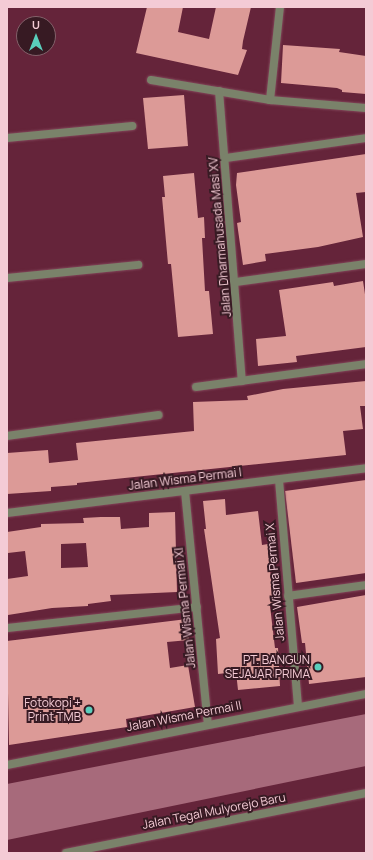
<!DOCTYPE html>
<html>
<head>
<meta charset="utf-8">
<style>
  body { margin:0 }
  #map { position:relative; width:373px; height:860px; overflow:hidden; background:#65243a; font-family:Manrope,sans-serif }
  div>[style] { position:absolute }
  .water>* { inset:0; background:#a76a7b }
  .building>* { inset:0; background:#dc9a97 }
  .roads { filter:drop-shadow(0 0 1px #824559) drop-shadow(0 0 1px #824559) }
  .minor>* { height:8px; margin:-4px; padding:0 4px; transform-origin:4px; border-radius:4px; background:#7a826a }
  .dots>* { width:11px; height:11px; translate:-50% -50%; box-sizing:border-box; border:2px solid #371a23; border-radius:50% }
  span { translate:-50% -50%; white-space:nowrap; text-align:center; line-height:1.15; -webkit-text-stroke:4px #371a23; paint-order:stroke }
  .street-label { font-size:12px; color:#f4cbd5 }
  .poi-label { font-size:12px; color:#f4cbd5 }
  .right { translate:-100% -50%; text-align:right }
  .frame { position:absolute; inset:0; border:8px solid #f4cbd5; pointer-events:none }
  .north { position:absolute; left:16px; top:16px; width:40px; height:40px; box-sizing:border-box; background:#371a23; border:1px solid #83616a; border-radius:50%; rotate:0deg; font-size:11px; font-weight:700; line-height:16px; text-align:center; color:#f4cbd5 }
  .north::after { content:''; display:block; margin:auto; width:14px; height:18px; background:#5acebc; clip-path:polygon(50% 0,100% 100%,50% 72%,0 100%) }
</style>
</head>
<body>
<div id="map">
  <div class="water">
    <div style="clip-path:polygon(366px 714px,366px 766px,7px 840px,7px 784px)"></div>
  </div>
  <div class="building">
    <div style="clip-path:polygon(147px 7px,183px 7px,178px 32px,209px 39px,216px 7px,251px 7px,243px 41px,242px 49px,247px 50px,238px 75px,136px 53px)"></div>
    <div style="clip-path:polygon(283px 45px,340px 49px,339px 52px,366px 56px,366px 94px,342px 92px,342px 90px,337px 88px,281px 83px)"></div>
    <div style="clip-path:polygon(184px 95px,188px 146px,148px 149px,143px 98px)"></div>
    <div style="clip-path:polygon(366px 154px,366px 192px,356px 193px,363px 237px,318px 247px,265px 254px,266px 261px,243px 265px,237px 223px,241px 222px,236px 185px,237px 173px)"></div>
    <div style="clip-path:polygon(194px 173px,198px 218px,204px 217px,205px 238px,202px 238px,205px 291px,209px 291px,213px 334px,178px 337px,171px 264px,168px 264px,162px 197px,165px 197px,163px 176px)"></div>
    <div style="clip-path:polygon(363px 281px,366px 301px,366px 347px,296px 356px,297px 362px,258px 366px,256px 339px,286px 336px,279px 290px,333px 282px,334px 286px)"></div>
    <div style="clip-path:polygon(366px 381px,366px 406px,360px 406px,363px 429px,343px 431px,346px 455px,77px 483px,77px 485px,51px 487px,51px 491px,7px 494px,7px 453px,48px 450px,49px 463px,78px 460px,76px 443px,194px 431px,193px 402px,248px 400px,247px 396px,283px 389px)"></div>
    <div style="clip-path:polygon(366px 480px,366px 573px,296px 583px,285px 491px)"></div>
    <div style="clip-path:polygon(225px 499px,226px 515px,258px 511px,262px 545px,268px 544px,273px 605px,270px 606px,275px 648px,278px 648px,280px 686px,238px 690px,236px 672px,218px 674px,216px 639px,220px 638px,204px 529px,206px 529px,203px 501px)"></div>
    <div style="clip-path:polygon(evenodd,175px 512px,177px 592px,110px 595px,111px 601px,88px 604px,88px 606px,52px 608px,8px 615px,7px 579px,28px 576px,25px 551px,8px 553px,7px 532px,41px 527px,41px 524px,84px 523px,83px 518px,101px 517px,120px 517px,121px 529px,149px 527px,149px 513px,175px 512px,86px 543px,88px 567px,61px 568px,61px 544px,86px 543px)"></div>
    <div style="clip-path:polygon(366px 595px,366px 677px,309px 684px,305px 643px,302px 643px,297px 607px)"></div>
    <div style="clip-path:polygon(187px 619px,189px 640px,167px 642px,170px 668px,188px 665px,195px 707px,126px 719px,127px 727px,9px 745px,7px 641px)"></div>
  </div>
  <div class="roads">
    <div class="minor">
      <div style="left:151px;top:80px;width:121px;rotate:9.5deg"></div>
      <div style="left:270px;top:100px;width:96px;rotate:4.8deg"></div>
      <div style="left:219px;top:91px;width:291px;rotate:85.5deg"></div>
      <div style="left:270px;top:100px;width:94px;rotate:-83.9deg"></div>
      <div style="left:7px;top:138px;width:126px;rotate:-5.5deg"></div>
      <div style="left:226px;top:158px;width:141px;rotate:-8.1deg"></div>
      <div style="left:7px;top:278px;width:132px;rotate:-5.7deg"></div>
      <div style="left:236px;top:282px;width:131px;rotate:-7.9deg"></div>
      <div style="left:196px;top:387px;width:172px;rotate:-7.7deg"></div>
      <div style="left:7px;top:436px;width:153px;rotate:-7.9deg"></div>
      <div style="left:279px;top:480px;width:227px;rotate:85.2deg"></div>
      <div style="left:185px;top:491px;width:234px;rotate:84.4deg"></div>
      <div style="left:7px;top:513px;width:362px;rotate:-7.1deg"></div>
      <div style="left:288px;top:596px;width:79px;rotate:-8deg"></div>
      <div style="left:7px;top:628px;width:191px;rotate:-6.3deg"></div>
      <div style="left:7px;top:765px;width:366px;rotate:-11.2deg"></div>
      <div style="left:66px;top:853px;width:306px;rotate:-11.3deg"></div>
    </div>
  </div>
  <div class="dots">
    <div style="left:318px;top:667px;background:#5acebc"></div>
    <div style="left:89px;top:710px;background:#5acebc"></div>
  </div>
  <div class="street-label">
    <span style="left:220px;top:237px;rotate:-95deg">Jalan Dharmahusada Masi XV</span>
    <span style="left:185px;top:479px;rotate:-7deg">Jalan Wisma Permai I</span>
    <span style="left:275px;top:582px;rotate:-95deg">Jalan Wisma Permai X</span>
    <span style="left:185px;top:608px;rotate:-96deg">Jalan Wisma Permai XI</span>
    <span style="left:184px;top:716px;rotate:-11deg">Jalan Wisma Permai II</span>
    <span style="left:214px;top:811px;rotate:-11deg">Jalan Tegal Mulyorejo Baru</span>
  </div>
  <div class="poi-label">
    <span class="right" style="left:310px;top:667px">PT. BANGUN<br>SEJAJAR PRIMA</span>
    <span class="right" style="left:81px;top:710px">Fotokopi +<br>Print TMB</span>
  </div>
  <div class="frame"></div>
  <div class="north">U</div>
</div>
</body>
</html>
